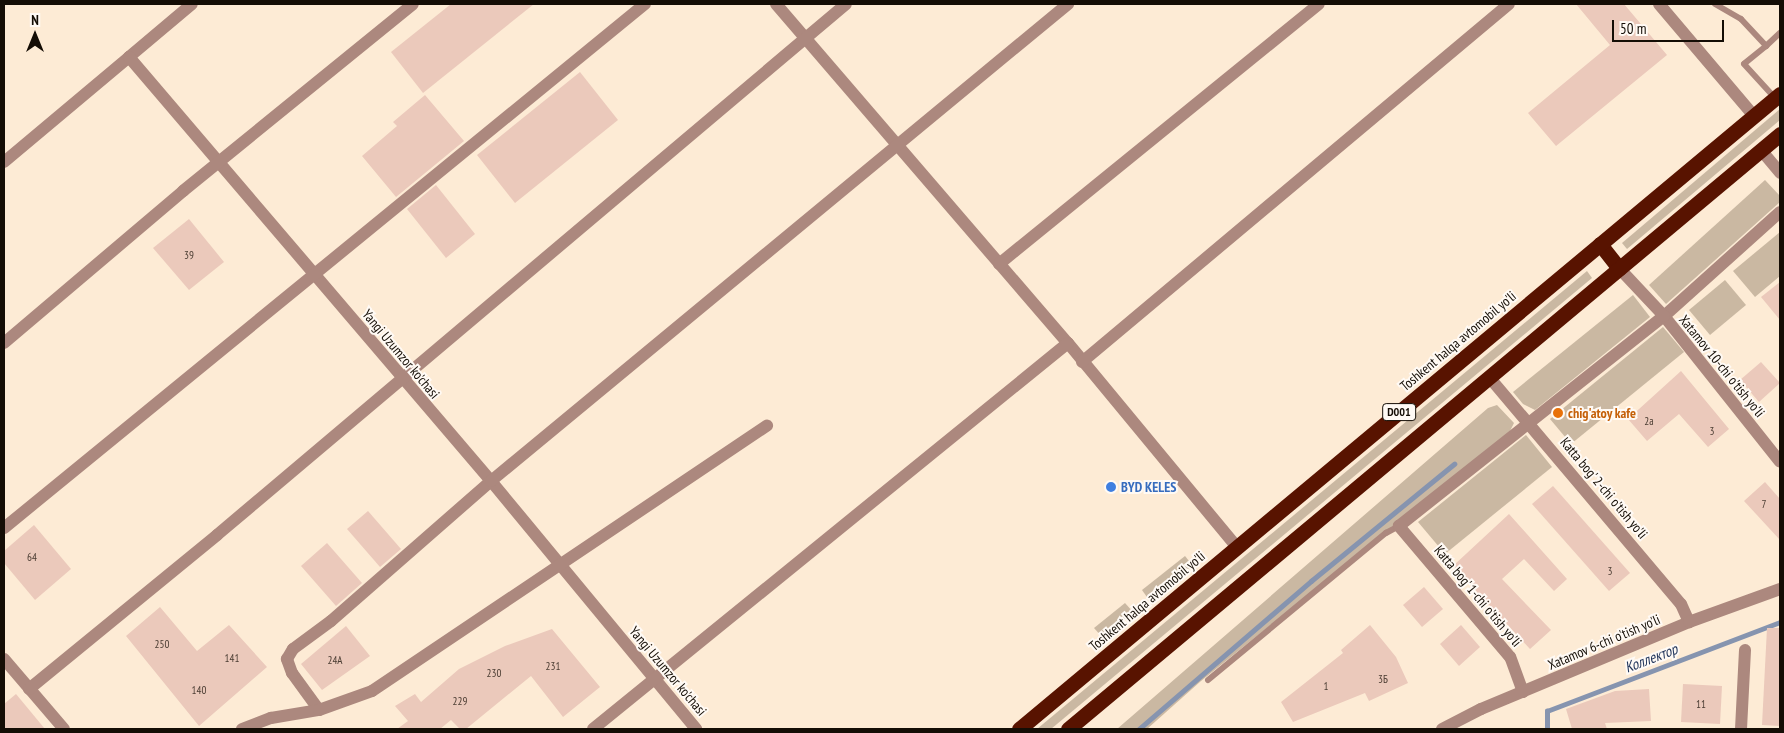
<!DOCTYPE html>
<html>
<head>
<meta charset="utf-8">
<style>
  body { margin:0 }
  #map { position:relative; width:1784px; height:733px; overflow:hidden; background:#fdebd5; font-family:"PT Sans Narrow",sans-serif }
  div>[style] { position:absolute }
  .green>* { inset:0; background:#cab8a2 }
  .stream>* { height:4.5px; margin:-2.25px; padding:0 2.25px; transform-origin:2.25px; border-radius:2.25px; background:#8694af }
  .building>* { inset:0; background:#ebc9bb }
  .lane>* { height:6px; margin:-3px; padding:0 3px; transform-origin:3px; border-radius:3px; background:#ac887e }
  .street>* { height:12px; margin:-6px; padding:0 6px; transform-origin:6px; border-radius:6px; background:#ac887e }
  .highway>* { height:15px; margin:-7.5px; padding:0 7.5px; transform-origin:7.5px; border-radius:7.5px; background:#581300 }
  .dots>* { width:14px; height:14px; translate:-50% -50%; box-sizing:border-box; border:2px solid #fffaf5; border-radius:50% }
  span { translate:-50% -50%; white-space:nowrap; text-align:center; line-height:1.15; -webkit-text-stroke:4px #fffaf5; paint-order:stroke }
  .number-label { font-size:11px; color:#4a3c32 }
  .number-label span { -webkit-text-stroke-width:0 }
  .shield-label span { padding:1px 4px; background:#fffaf5; border:1px solid; border-radius:4px; -webkit-text-stroke-width:0 }
  .shield-label { font-size:12px; color:#140d05; font-weight:700 }
  .street-label { font-size:14px; color:#140d05 }
  .food-label { font-size:14px; color:#c56008; font-weight:700 }
  .left { translate:0 -50%; text-align:left }
  .shop-label { font-size:14px; color:#366cbe; font-weight:700 }
  .water-label { font-size:15px; color:#1e3258; font-style:italic }
  .frame { position:absolute; inset:0; border:5px solid #140d05; pointer-events:none }
  .north { position:absolute; left:10px; top:10px; width:50px; height:50px; -webkit-text-stroke:4px #fffaf5; paint-order:stroke; rotate:0deg; font-size:14px; font-weight:700; line-height:20px; text-align:center; color:#140d05 }
  .north::after { content:''; display:block; margin:auto; width:18px; height:22px; background:#140d05; clip-path:polygon(50% 0,100% 100%,50% 72%,0 100%) }
  .scale { position:absolute; left:1612px; top:20px; width:112px; height:22px; box-sizing:border-box; border:2px solid #140d05; border-top:0; padding-left:6px; font-size:15px; line-height:18px; white-space:nowrap; color:#140d05; -webkit-text-stroke:4px #fffaf5; paint-order:stroke }
</style>
</head>
<body>
<div id="map">
  <div class="green">
    <div style="clip-path:polygon(1780px 109px,1780px 120px,1627px 249px,1622px 243px)"></div>
    <div style="clip-path:polygon(1765px 180px,1780px 196px,1780px 202px,1666px 304px,1649px 285px)"></div>
    <div style="clip-path:polygon(1780px 232px,1780px 276px,1755px 297px,1733px 271px)"></div>
    <div style="clip-path:polygon(1587px 271px,1592px 278px,1051px 729px,1037px 729px)"></div>
    <div style="clip-path:polygon(1725px 280px,1746px 305px,1710px 335px,1689px 310px)"></div>
    <div style="clip-path:polygon(1633px 295px,1650px 317px,1535px 410px,1523px 404px,1513px 392px)"></div>
    <div style="clip-path:polygon(1663px 327px,1684px 352px,1571px 444px,1550px 419px)"></div>
    <div style="clip-path:polygon(1497px 405px,1514px 423px,1509px 433px,1201px 681px,1147px 729px,1117px 729px,1488px 408px)"></div>
    <div style="clip-path:polygon(1526px 435px,1552px 467px,1445px 554px,1418px 522px)"></div>
    <div style="clip-path:polygon(1185px 556px,1193px 566px,1149px 600px,1142px 590px)"></div>
    <div style="clip-path:polygon(1125px 603px,1133px 612px,1102px 637px,1094px 628px)"></div>
  </div>
  <div class="stream">
    <div style="left:1139px;top:729px;width:227px;rotate:-40.7deg"></div>
    <div style="left:1311px;top:581px;width:185px;rotate:-39.3deg"></div>
    <div style="left:1547px;top:729px;width:18px;rotate:-90deg"></div>
    <div style="left:1547px;top:711px;width:249px;rotate:-20.9deg"></div>
  </div>
  <div class="building">
    <div style="clip-path:polygon(451px 4px,534px 4px,423px 93px,391px 52px)"></div>
    <div style="clip-path:polygon(1576px 4px,1624px 4px,1667px 55px,1556px 146px,1528px 113px,1610px 45px)"></div>
    <div style="clip-path:polygon(580px 72px,618px 120px,515px 203px,477px 155px)"></div>
    <div style="clip-path:polygon(425px 95px,464px 141px,396px 197px,362px 156px,397px 126px,393px 122px)"></div>
    <div style="clip-path:polygon(436px 185px,475px 234px,446px 258px,407px 209px)"></div>
    <div style="clip-path:polygon(189px 219px,224px 262px,189px 290px,153px 248px)"></div>
    <div style="clip-path:polygon(1780px 282px,1780px 320px,1761px 297px)"></div>
    <div style="clip-path:polygon(1761px 362px,1780px 383px,1759px 402px,1740px 380px)"></div>
    <div style="clip-path:polygon(1681px 371px,1729px 429px,1708px 447px,1679px 414px,1647px 441px,1628px 419px)"></div>
    <div style="clip-path:polygon(1765px 482px,1780px 499px,1780px 540px,1744px 501px)"></div>
    <div style="clip-path:polygon(1553px 486px,1630px 573px,1609px 591px,1532px 504px)"></div>
    <div style="clip-path:polygon(368px 511px,401px 549px,380px 567px,347px 529px)"></div>
    <div style="clip-path:polygon(1509px 514px,1567px 579px,1554px 591px,1524px 559px,1502px 579px,1551px 630px,1530px 649px,1453px 566px)"></div>
    <div style="clip-path:polygon(34px 525px,71px 569px,35px 600px,4px 563px,4px 551px)"></div>
    <div style="clip-path:polygon(327px 543px,362px 583px,336px 606px,301px 566px)"></div>
    <div style="clip-path:polygon(1424px 587px,1443px 609px,1422px 627px,1403px 605px)"></div>
    <div style="clip-path:polygon(160px 607px,197px 651px,229px 625px,267px 667px,199px 726px,126px 636px)"></div>
    <div style="clip-path:polygon(1370px 625px,1396px 657px,1408px 683px,1369px 701px,1365px 693px,1293px 722px,1281px 702px,1343px 653px,1341px 650px)"></div>
    <div style="clip-path:polygon(1461px 625px,1480px 647px,1459px 666px,1440px 644px)"></div>
    <div style="clip-path:polygon(346px 626px,370px 656px,322px 690px,301px 664px)"></div>
    <div style="clip-path:polygon(1767px 628px,1780px 628px,1780px 726px,1762px 725px)"></div>
    <div style="clip-path:polygon(552px 629px,600px 687px,563px 717px,531px 676px,466px 729px,460px 729px,451px 720px,440px 729px,397px 729px,408px 721px,395px 706px,415px 694px,421px 702px,459px 669px,505px 646px)"></div>
    <div style="clip-path:polygon(1683px 684px,1722px 686px,1720px 724px,1681px 722px)"></div>
    <div style="clip-path:polygon(1649px 689px,1651px 721px,1605px 723px,1607px 729px,1572px 729px,1566px 709px,1615px 691px)"></div>
    <div style="clip-path:polygon(16px 694px,45px 729px,4px 729px,4px 704px)"></div>
  </div>
  <div class="lane">
    <div style="left:1715px;top:4px;width:30px;rotate:30deg"></div>
    <div style="left:1741px;top:19px;width:37px;rotate:47deg"></div>
    <div style="left:1766px;top:46px;width:28px;rotate:141deg"></div>
    <div style="left:1744px;top:64px;width:46px;rotate:47.6deg"></div>
    <div style="left:1766px;top:46px;width:19px;rotate:-43deg"></div>
    <div style="left:1208px;top:680px;width:231px;rotate:-39.6deg"></div>
    <div style="left:1386px;top:533px;width:15px;rotate:-28deg"></div>
  </div>
  <div class="street">
    <div style="left:776px;top:4px;width:447px;rotate:49.3deg"></div>
    <div style="left:1068px;top:343px;width:265px;rotate:50.4deg"></div>
    <div style="left:1659px;top:4px;width:147px;rotate:49.7deg"></div>
    <div style="left:129px;top:57px;width:82px;rotate:-40.1deg"></div>
    <div style="left:1761px;top:150px;width:30px;rotate:50deg"></div>
    <div style="left:4px;top:162px;width:163px;rotate:-40deg"></div>
    <div style="left:129px;top:57px;width:558px;rotate:49.51deg"></div>
    <div style="left:491px;top:481px;width:322px;rotate:50.4deg"></div>
    <div style="left:1780px;top:212px;width:156px;rotate:138.1deg"></div>
    <div style="left:1664px;top:316px;width:186px;rotate:51.5deg"></div>
    <div style="left:999px;top:264px;width:412px;rotate:-39.1deg"></div>
    <div style="left:4px;top:343px;width:235px;rotate:-40.3deg"></div>
    <div style="left:183px;top:191px;width:296px;rotate:-39.1deg"></div>
    <div style="left:1082px;top:362px;width:557px;rotate:-39.98deg"></div>
    <div style="left:1489px;top:377px;width:297px;rotate:49.8deg"></div>
    <div style="left:1681px;top:604px;width:20px;rotate:66deg"></div>
    <div style="left:4px;top:528px;width:828px;rotate:-39.27deg"></div>
    <div style="left:4px;top:659px;width:92px;rotate:49.4deg"></div>
    <div style="left:29px;top:689px;width:243px;rotate:-39.3deg"></div>
    <div style="left:217px;top:535px;width:823px;rotate:-40.17deg"></div>
    <div style="left:1523px;top:692px;width:37px;rotate:-110deg"></div>
    <div style="left:1510px;top:657px;width:172px;rotate:-130.3deg"></div>
    <div style="left:1399px;top:526px;width:338px;rotate:-38.4deg"></div>
    <div style="left:1664px;top:316px;width:66px;rotate:-133.2deg"></div>
    <div style="left:319px;top:710px;width:46px;rotate:-126.1deg"></div>
    <div style="left:292px;top:673px;width:15px;rotate:-110deg"></div>
    <div style="left:287px;top:659px;width:12px;rotate:-59deg"></div>
    <div style="left:293px;top:649px;width:47px;rotate:-36.4deg"></div>
    <div style="left:331px;top:621px;width:213px;rotate:-41.2deg"></div>
    <div style="left:491px;top:481px;width:749px;rotate:-39.58deg"></div>
    <div style="left:242px;top:729px;width:31px;rotate:-21deg"></div>
    <div style="left:271px;top:718px;width:49px;rotate:-9.5deg"></div>
    <div style="left:319px;top:710px;width:56px;rotate:-19.7deg"></div>
    <div style="left:372px;top:691px;width:476px;rotate:-33.9deg"></div>
    <div style="left:593px;top:729px;width:612px;rotate:-39.1deg"></div>
    <div style="left:1442px;top:729px;width:44px;rotate:-27.1deg"></div>
    <div style="left:1481px;top:709px;width:225px;rotate:-22.7deg"></div>
    <div style="left:1689px;top:622px;width:97px;rotate:-19.9deg"></div>
    <div style="left:1741px;top:729px;width:79px;rotate:-87.1deg"></div>
  </div>
  <div class="highway">
    <div style="left:1600px;top:244px;width:31px;rotate:52deg"></div>
    <div style="left:1019px;top:729px;width:991px;rotate:-39.84deg"></div>
    <div style="left:1068px;top:729px;width:928px;rotate:-39.88deg"></div>
  </div>
  <div class="dots">
    <div style="left:1558px;top:413px;background:#e8710a"></div>
    <div style="left:1111px;top:487px;background:#3f7fe0"></div>
  </div>
  <div class="number-label">
    <span style="left:189px;top:255px">39</span>
    <span style="left:1649px;top:421px">2а</span>
    <span style="left:1712px;top:431px">3</span>
    <span style="left:1764px;top:504px">7</span>
    <span style="left:32px;top:557px">64</span>
    <span style="left:1610px;top:571px">3</span>
    <span style="left:162px;top:644px">250</span>
    <span style="left:232px;top:658px">141</span>
    <span style="left:335px;top:660px">24A</span>
    <span style="left:553px;top:666px">231</span>
    <span style="left:494px;top:673px">230</span>
    <span style="left:1383px;top:679px">3Б</span>
    <span style="left:1326px;top:686px">1</span>
    <span style="left:199px;top:690px">140</span>
    <span style="left:460px;top:701px">229</span>
    <span style="left:1701px;top:704px">11</span>
  </div>
  <div class="shield-label">
    <span style="left:1399px;top:412px">D001</span>
  </div>
  <div class="street-label">
    <span style="left:1458px;top:341px;rotate:-40deg">Toshkent halqa avtomobil yo'li</span>
    <span style="left:401px;top:354px;rotate:50deg">Yangi Uzumzor ko'chasi</span>
    <span style="left:1722px;top:366px;rotate:51deg">Xatamov 10-chi o'tish yo'li</span>
    <span style="left:1604px;top:488px;rotate:50deg">Katta bog' 2-chi o'tish yo'li</span>
    <span style="left:1478px;top:596px;rotate:50deg">Katta bog' 1-chi o'tish yo'li</span>
    <span style="left:1147px;top:601px;rotate:-40deg">Toshkent halqa avtomobil yo'li</span>
    <span style="left:1604px;top:642px;rotate:-23deg">Xatamov 6-chi o'tish yo'li</span>
    <span style="left:668px;top:671px;rotate:50deg">Yangi Uzumzor ko'chasi</span>
  </div>
  <div class="food-label">
    <span class="left" style="left:1568px;top:413px">chig'atoy kafe</span>
  </div>
  <div class="shop-label">
    <span class="left" style="left:1121px;top:487px">BYD KELES</span>
  </div>
  <div class="water-label">
    <span style="left:1651px;top:658px;rotate:-21deg">Коллектор</span>
  </div>
  <div class="frame"></div>
  <div class="north">N</div>
  <div class="scale">50 m</div>
</div>
</body>
</html>
